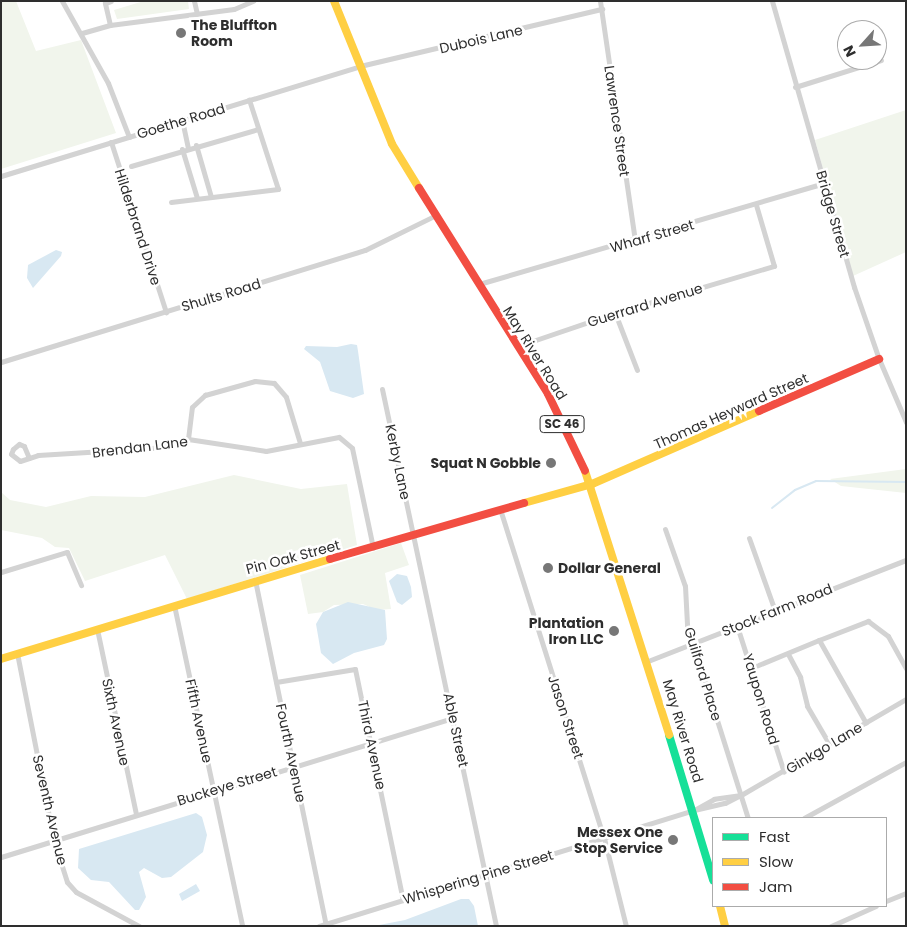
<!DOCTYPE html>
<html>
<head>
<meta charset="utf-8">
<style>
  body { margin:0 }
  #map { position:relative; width:907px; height:927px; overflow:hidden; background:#fff; font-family:Poppins,sans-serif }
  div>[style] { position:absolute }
  .green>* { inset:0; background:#f1f5ec }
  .water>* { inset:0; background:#d8e8f2 }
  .stream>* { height:2px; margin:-1px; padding:0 1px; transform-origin:1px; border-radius:1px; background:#d8e8f2 }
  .street>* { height:5px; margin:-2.5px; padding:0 2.5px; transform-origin:2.5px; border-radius:2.5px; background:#d3d3d3 }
  .fast>* { height:8px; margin:-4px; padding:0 4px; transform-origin:4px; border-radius:4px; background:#16e098 }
  .slow>* { height:8px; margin:-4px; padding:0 4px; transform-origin:4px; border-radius:4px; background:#ffcf43 }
  .jam>* { height:8px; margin:-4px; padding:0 4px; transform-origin:4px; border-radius:4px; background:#f24e42 }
  .dots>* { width:14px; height:14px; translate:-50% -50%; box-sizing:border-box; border:2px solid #fff; border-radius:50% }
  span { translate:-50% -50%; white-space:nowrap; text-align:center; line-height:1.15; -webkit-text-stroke:5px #fff; paint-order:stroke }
  .shield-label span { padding:1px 4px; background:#fff; border:1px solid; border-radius:4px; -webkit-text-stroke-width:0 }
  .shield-label { font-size:12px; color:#2e2e2e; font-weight:700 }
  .poi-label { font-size:14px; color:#2e2e2e; font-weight:700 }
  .left { translate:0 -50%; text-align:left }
  .right { translate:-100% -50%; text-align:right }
  .street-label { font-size:14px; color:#2e2e2e }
  .frame { position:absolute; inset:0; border:2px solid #2e2e2e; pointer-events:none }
  .legend { position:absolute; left:712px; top:817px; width:175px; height:90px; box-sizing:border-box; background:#fff; border:1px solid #ababab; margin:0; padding:6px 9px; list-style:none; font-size:15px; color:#2e2e2e }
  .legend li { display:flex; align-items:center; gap:10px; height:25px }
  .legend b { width:25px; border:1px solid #ababab }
  .north { position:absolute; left:837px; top:20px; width:50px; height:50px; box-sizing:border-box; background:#fff; border:1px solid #ababab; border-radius:50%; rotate:244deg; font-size:14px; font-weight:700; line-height:20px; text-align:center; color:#2e2e2e }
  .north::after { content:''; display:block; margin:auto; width:18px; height:22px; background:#777; clip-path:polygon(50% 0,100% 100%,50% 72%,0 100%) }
</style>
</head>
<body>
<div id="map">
  <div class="green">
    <div style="clip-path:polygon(1px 1px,16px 1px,36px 51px,81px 40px,116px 133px,1px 169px)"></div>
    <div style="clip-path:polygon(144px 1px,188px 1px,189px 9px,117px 19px,114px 10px)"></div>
    <div style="clip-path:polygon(906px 110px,906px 252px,853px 276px,815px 140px)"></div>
    <div style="clip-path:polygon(906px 469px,906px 493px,841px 486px,830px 479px)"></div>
    <div style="clip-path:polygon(234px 475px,301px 489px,347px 484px,357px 545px,187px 599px,165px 555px,85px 581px,69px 548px,55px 547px,42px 538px,1px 530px,1px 492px,10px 500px,46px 507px,91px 496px,145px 497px)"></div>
    <div style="clip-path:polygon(401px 543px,409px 565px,385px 573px,391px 609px,376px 610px,363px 604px,334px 605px,323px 612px,308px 614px,300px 575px)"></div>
  </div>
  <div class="water">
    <div style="clip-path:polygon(56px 250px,62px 252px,61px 256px,33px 288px,27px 278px,28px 265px)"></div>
    <div style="clip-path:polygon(351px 344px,357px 345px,358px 351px,364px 394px,353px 398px,330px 391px,320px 362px,304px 349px,306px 346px,337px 347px)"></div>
    <div style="clip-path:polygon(397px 574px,407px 576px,411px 587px,412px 597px,402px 605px,397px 602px,389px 581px)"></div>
    <div style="clip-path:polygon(348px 602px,385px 610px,387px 639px,384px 645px,354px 653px,333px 664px,321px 653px,316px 624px,323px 612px)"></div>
    <div style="clip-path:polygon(196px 813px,202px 817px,207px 835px,203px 852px,171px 877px,162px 878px,144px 868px,139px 872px,146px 897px,139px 910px,135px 910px,109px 882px,91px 880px,78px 868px,79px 849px)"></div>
    <div style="clip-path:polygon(196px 884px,200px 891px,182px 901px,179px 894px)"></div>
    <div style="clip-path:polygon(461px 899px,469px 899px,474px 906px,478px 926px,374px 926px,405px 920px)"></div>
  </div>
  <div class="stream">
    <div style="left:772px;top:508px;width:29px;rotate:-38deg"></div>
    <div style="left:795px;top:490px;width:23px;rotate:-23deg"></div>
    <div style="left:816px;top:481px;width:90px;rotate:0.6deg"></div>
  </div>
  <div class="street">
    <div style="left:62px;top:1px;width:94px;rotate:60.7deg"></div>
    <div style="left:108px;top:83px;width:58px;rotate:68.7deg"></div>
    <div style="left:194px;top:1px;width:13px;rotate:77deg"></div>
    <div style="left:600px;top:1px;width:243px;rotate:81.7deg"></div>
    <div style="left:772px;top:1px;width:298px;rotate:74deg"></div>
    <div style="left:854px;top:287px;width:76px;rotate:70.9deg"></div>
    <div style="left:879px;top:359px;width:69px;rotate:66.8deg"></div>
    <div style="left:110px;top:25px;width:23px;rotate:-103deg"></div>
    <div style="left:105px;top:3px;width:6px;rotate:-18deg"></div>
    <div style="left:82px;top:33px;width:29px;rotate:-16deg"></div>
    <div style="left:110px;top:25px;width:125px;rotate:-7.4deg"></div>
    <div style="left:234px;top:9px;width:21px;rotate:-23deg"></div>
    <div style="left:795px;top:87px;width:90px;rotate:-17.4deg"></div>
    <div style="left:182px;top:120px;width:29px;rotate:78deg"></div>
    <div style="left:111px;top:142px;width:179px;rotate:72.1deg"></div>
    <div style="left:196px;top:145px;width:54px;rotate:73.9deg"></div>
    <div style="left:182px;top:149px;width:51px;rotate:73deg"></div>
    <div style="left:131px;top:166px;width:132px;rotate:-16.2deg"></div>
    <div style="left:1px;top:176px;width:375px;rotate:-17deg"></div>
    <div style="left:360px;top:66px;width:249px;rotate:-13.3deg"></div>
    <div style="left:171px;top:202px;width:108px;rotate:-6.9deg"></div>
    <div style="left:278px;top:189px;width:94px;rotate:-108deg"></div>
    <div style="left:479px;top:284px;width:359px;rotate:-16.3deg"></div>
    <div style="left:615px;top:313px;width:61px;rotate:68.9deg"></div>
    <div style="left:518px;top:346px;width:102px;rotate:-18.8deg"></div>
    <div style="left:615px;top:313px;width:166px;rotate:-16.5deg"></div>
    <div style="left:774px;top:266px;width:64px;rotate:-106.4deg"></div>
    <div style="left:1px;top:362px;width:381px;rotate:-17.1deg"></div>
    <div style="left:365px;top:250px;width:79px;rotate:-26.2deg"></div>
    <div style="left:382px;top:389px;width:549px;rotate:78.01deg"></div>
    <div style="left:188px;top:439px;width:32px;rotate:-83deg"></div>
    <div style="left:192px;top:407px;width:18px;rotate:-43deg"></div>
    <div style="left:205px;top:395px;width:52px;rotate:-15.6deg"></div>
    <div style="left:255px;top:381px;width:19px;rotate:6deg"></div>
    <div style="left:274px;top:383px;width:18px;rotate:49deg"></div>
    <div style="left:286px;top:397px;width:48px;rotate:73.1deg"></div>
    <div style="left:29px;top:458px;width:13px;rotate:-113deg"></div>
    <div style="left:24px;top:446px;width:5px;rotate:-158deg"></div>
    <div style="left:19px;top:444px;width:8px;rotate:140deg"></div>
    <div style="left:13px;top:449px;width:5px;rotate:112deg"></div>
    <div style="left:11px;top:454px;width:11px;rotate:38deg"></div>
    <div style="left:20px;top:461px;width:19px;rotate:-18deg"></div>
    <div style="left:38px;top:455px;width:115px;rotate:-3.5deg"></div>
    <div style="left:153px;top:448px;width:36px;rotate:-14deg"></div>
    <div style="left:188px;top:439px;width:79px;rotate:8.7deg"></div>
    <div style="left:266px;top:451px;width:74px;rotate:-10.9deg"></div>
    <div style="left:339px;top:437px;width:17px;rotate:40deg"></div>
    <div style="left:352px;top:448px;width:102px;rotate:78.1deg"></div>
    <div style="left:500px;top:509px;width:345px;rotate:72.5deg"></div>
    <div style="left:604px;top:838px;width:91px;rotate:76deg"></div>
    <div style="left:665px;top:529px;width:60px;rotate:70.7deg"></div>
    <div style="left:685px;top:586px;width:39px;rotate:87deg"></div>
    <div style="left:687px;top:625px;width:202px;rotate:72.5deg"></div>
    <div style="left:749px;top:538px;width:77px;rotate:70.4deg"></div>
    <div style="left:1px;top:572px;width:69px;rotate:-16.9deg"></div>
    <div style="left:67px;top:552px;width:36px;rotate:67deg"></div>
    <div style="left:255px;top:580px;width:352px;rotate:78.4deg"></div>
    <div style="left:174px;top:605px;width:328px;rotate:78deg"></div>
    <div style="left:737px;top:626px;width:153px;rotate:72.2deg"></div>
    <div style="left:97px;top:629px;width:189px;rotate:78.1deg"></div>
    <div style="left:819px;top:640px;width:53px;rotate:-21.2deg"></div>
    <div style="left:868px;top:621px;width:25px;rotate:37deg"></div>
    <div style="left:888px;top:636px;width:37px;rotate:61deg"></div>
    <div style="left:17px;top:653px;width:192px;rotate:78.9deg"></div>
    <div style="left:54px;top:841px;width:43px;rotate:72.4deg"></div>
    <div style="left:67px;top:882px;width:13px;rotate:48deg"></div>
    <div style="left:76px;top:892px;width:72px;rotate:28.4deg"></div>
    <div style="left:788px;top:654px;width:26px;rotate:62deg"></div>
    <div style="left:800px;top:677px;width:30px;rotate:76deg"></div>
    <div style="left:807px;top:706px;width:42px;rotate:59.7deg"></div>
    <div style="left:648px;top:661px;width:277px;rotate:-21.4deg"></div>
    <div style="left:751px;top:668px;width:74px;rotate:-22.4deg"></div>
    <div style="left:819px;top:640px;width:95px;rotate:60.5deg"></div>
    <div style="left:276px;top:682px;width:80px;rotate:-9.3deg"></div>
    <div style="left:355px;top:669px;width:236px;rotate:78.3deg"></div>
    <div style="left:741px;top:795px;width:191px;rotate:-30.2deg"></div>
    <div style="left:804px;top:818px;width:116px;rotate:-28.8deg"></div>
    <div style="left:1px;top:857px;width:473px;rotate:-17.1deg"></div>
    <div style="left:886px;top:901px;width:22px;rotate:-22deg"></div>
    <div style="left:319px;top:926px;width:393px;rotate:-17.2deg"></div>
    <div style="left:694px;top:810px;width:32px;rotate:-13deg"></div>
    <div style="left:725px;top:803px;width:18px;rotate:-27deg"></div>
    <div style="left:741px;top:795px;width:27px;rotate:172deg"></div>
    <div style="left:714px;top:799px;width:23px;rotate:151deg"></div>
    <div style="left:831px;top:926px;width:49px;rotate:-24deg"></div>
  </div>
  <div class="fast">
    <div style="left:669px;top:735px;width:152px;rotate:73.1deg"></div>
  </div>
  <div class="slow">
    <div style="left:334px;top:1px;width:154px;rotate:67.9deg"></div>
    <div style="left:392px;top:144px;width:52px;rotate:58.5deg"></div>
    <div style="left:585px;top:471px;width:277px;rotate:72.3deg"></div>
    <div style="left:524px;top:503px;width:71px;rotate:-15.6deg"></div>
    <div style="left:592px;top:484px;width:182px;rotate:-23.6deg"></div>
    <div style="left:1px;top:659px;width:344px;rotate:-16.9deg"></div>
    <div style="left:720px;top:906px;width:21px;rotate:76deg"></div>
  </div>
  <div class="jam">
    <div style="left:419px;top:188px;width:243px;rotate:57.9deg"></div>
    <div style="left:548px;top:394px;width:85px;rotate:64.3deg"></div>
    <div style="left:759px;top:411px;width:131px;rotate:-23.4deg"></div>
    <div style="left:330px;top:559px;width:202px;rotate:-16.1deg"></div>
  </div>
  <div class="dots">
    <div style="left:181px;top:33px;background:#777"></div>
    <div style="left:551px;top:463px;background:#777"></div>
    <div style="left:548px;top:568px;background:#777"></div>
    <div style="left:614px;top:631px;background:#777"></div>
    <div style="left:673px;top:840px;background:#777"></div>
  </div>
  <div class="shield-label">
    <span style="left:562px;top:424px">SC 46</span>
  </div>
  <div class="poi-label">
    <span class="left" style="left:191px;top:33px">The Bluffton<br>Room</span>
    <span class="right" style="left:541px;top:463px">Squat N Gobble</span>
    <span class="left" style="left:558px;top:568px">Dollar General</span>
    <span class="right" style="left:604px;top:631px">Plantation<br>Iron LLC</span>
    <span class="right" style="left:663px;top:840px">Messex One<br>Stop Service</span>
  </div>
  <div class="street-label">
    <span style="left:481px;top:39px;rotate:-13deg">Dubois Lane</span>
    <span style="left:181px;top:121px;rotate:-17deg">Goethe Road</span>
    <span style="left:617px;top:121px;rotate:82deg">Lawrence Street</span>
    <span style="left:833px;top:214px;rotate:74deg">Bridge Street</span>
    <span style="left:138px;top:227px;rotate:72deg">Hilderbrand Drive</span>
    <span style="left:652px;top:236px;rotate:-16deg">Wharf Street</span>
    <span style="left:221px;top:295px;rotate:-17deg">Shults Road</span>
    <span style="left:645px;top:305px;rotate:-17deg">Guerrard Avenue</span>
    <span style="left:535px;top:353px;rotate:58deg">May River Road</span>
    <span style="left:731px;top:411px;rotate:-24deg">Thomas Heyward Street</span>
    <span style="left:140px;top:447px;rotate:-7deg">Brendan Lane</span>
    <span style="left:398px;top:462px;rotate:78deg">Kerby Lane</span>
    <span style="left:293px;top:557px;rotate:-15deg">Pin Oak Street</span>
    <span style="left:777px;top:610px;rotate:-22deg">Stock Farm Road</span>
    <span style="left:703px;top:674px;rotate:73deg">Guilford Place</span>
    <span style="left:761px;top:699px;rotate:73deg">Yaupon Road</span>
    <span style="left:566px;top:717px;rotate:72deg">Jason Street</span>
    <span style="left:199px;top:721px;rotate:78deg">Fifth Avenue</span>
    <span style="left:116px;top:722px;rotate:78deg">Sixth Avenue</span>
    <span style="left:456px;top:730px;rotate:78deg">Able Street</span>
    <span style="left:683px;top:731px;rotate:73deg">May River Road</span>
    <span style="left:372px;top:745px;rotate:78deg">Third Avenue</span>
    <span style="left:824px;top:748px;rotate:-31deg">Ginkgo Lane</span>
    <span style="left:291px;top:753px;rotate:78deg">Fourth Avenue</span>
    <span style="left:227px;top:786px;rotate:-17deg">Buckeye Street</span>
    <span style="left:50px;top:810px;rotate:77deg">Seventh Avenue</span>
    <span style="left:478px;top:877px;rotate:-17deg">Whispering Pine Street</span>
  </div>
  <div class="frame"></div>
  <ul class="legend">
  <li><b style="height:6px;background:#16e098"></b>Fast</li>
  <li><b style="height:6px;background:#ffcf43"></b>Slow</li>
  <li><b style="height:6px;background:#f24e42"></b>Jam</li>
  </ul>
  <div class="north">N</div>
</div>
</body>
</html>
